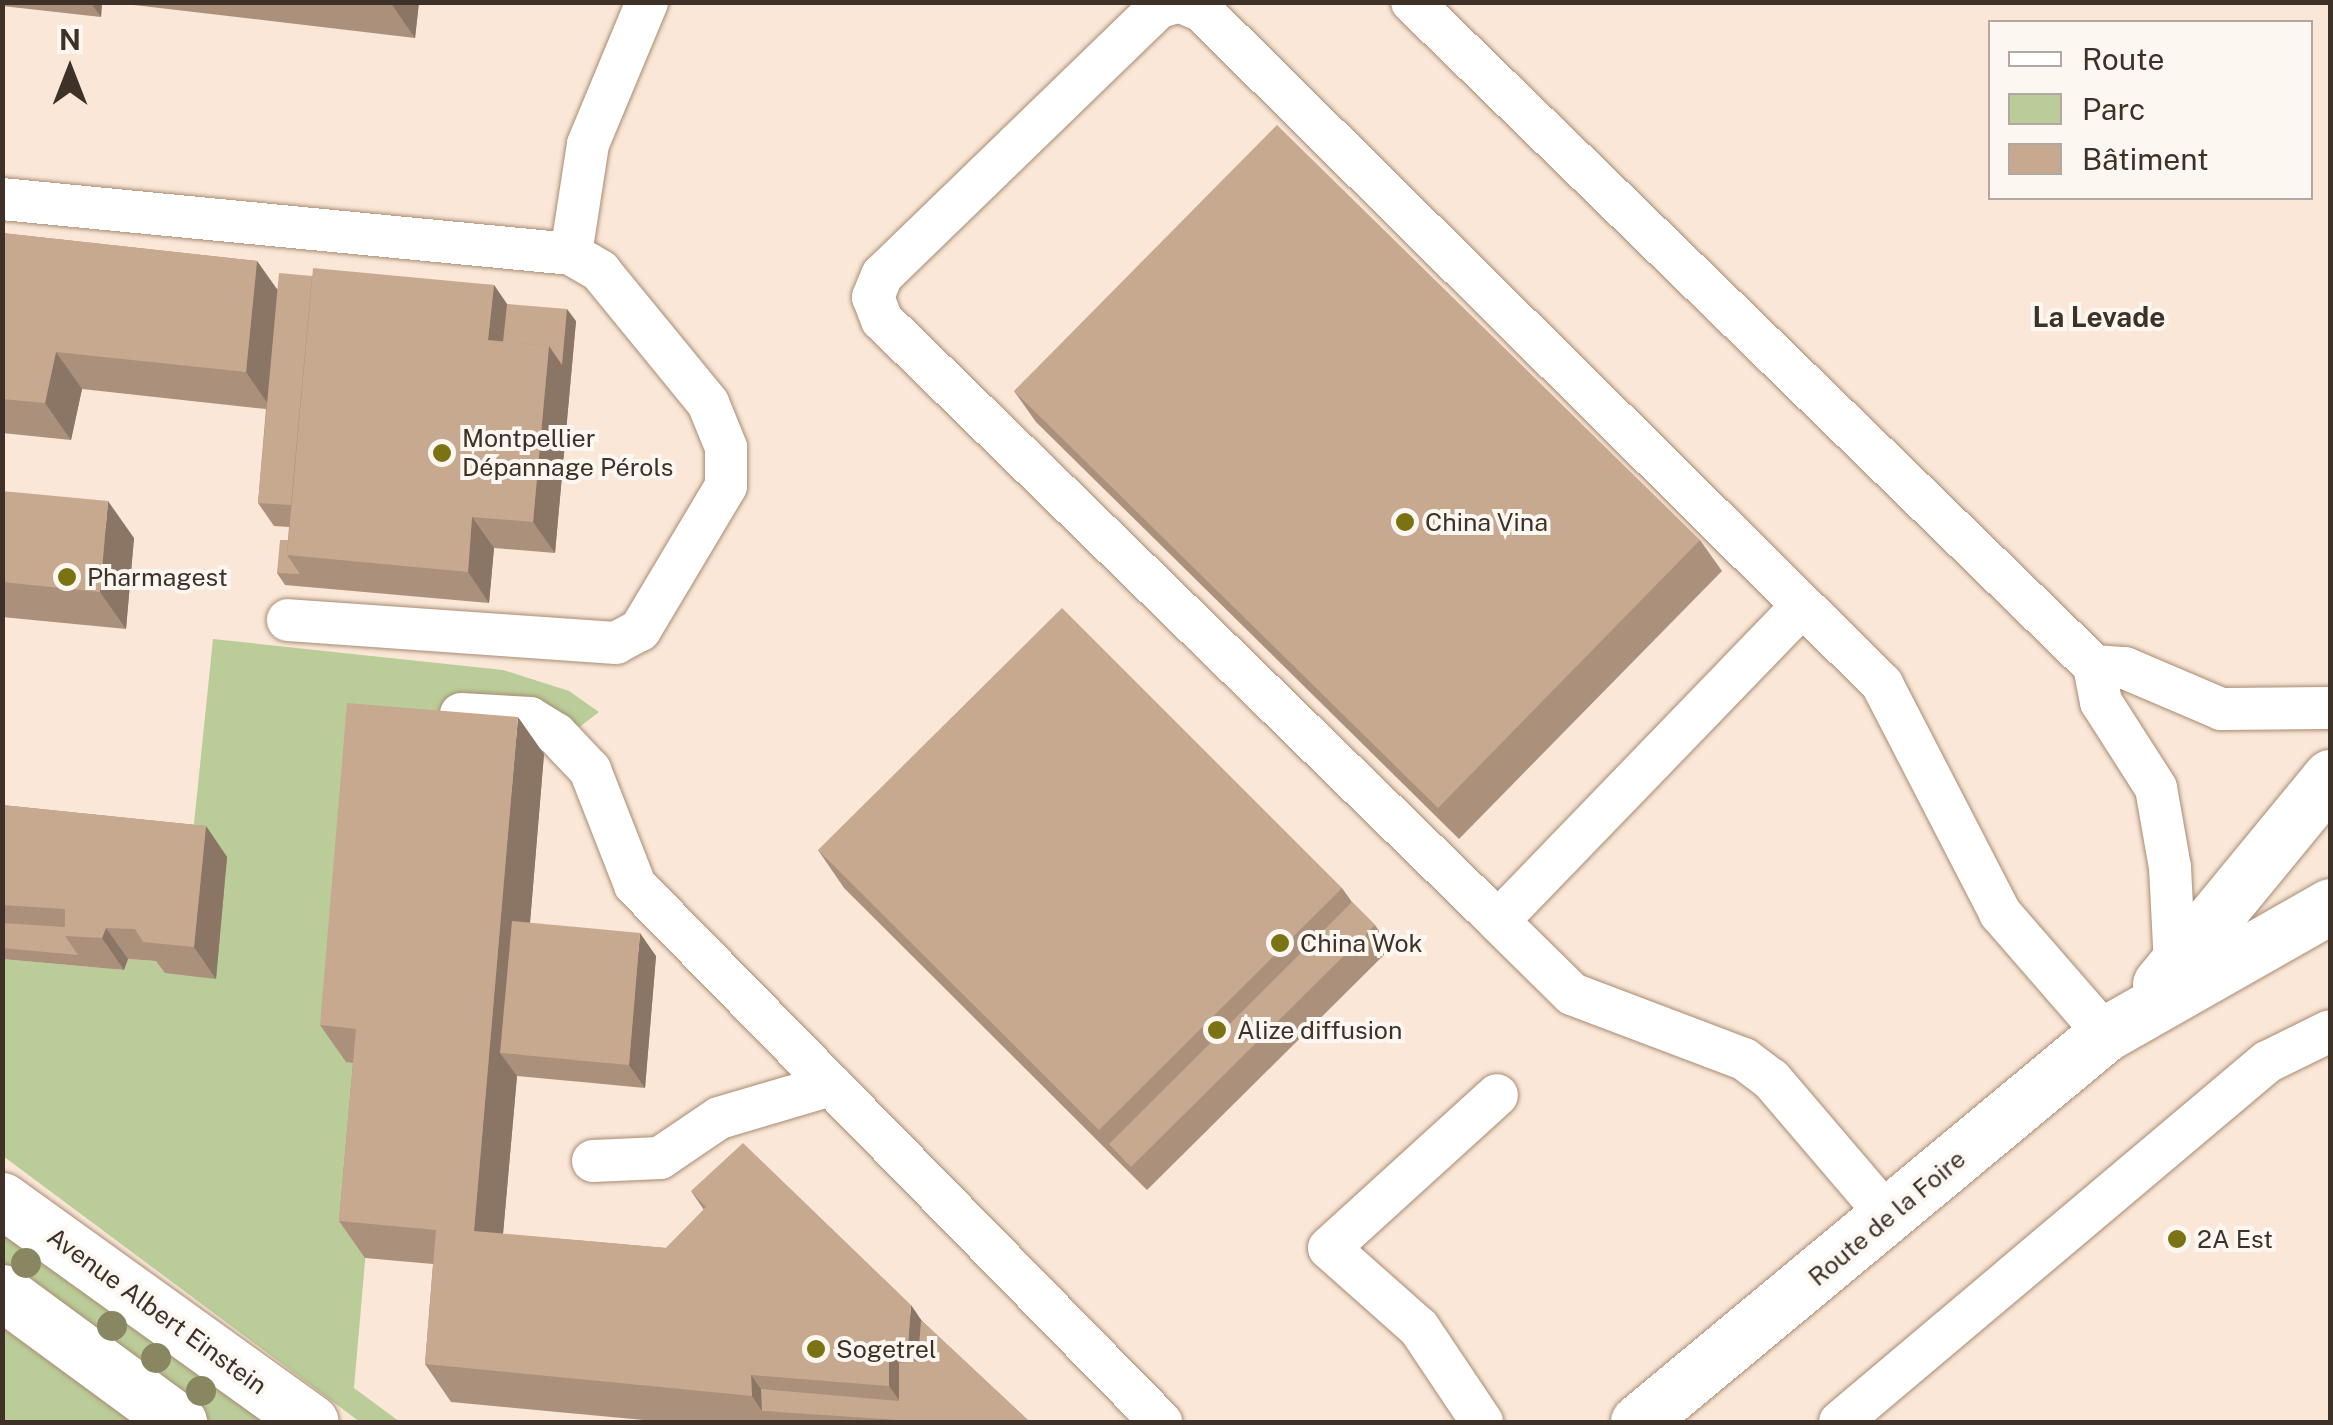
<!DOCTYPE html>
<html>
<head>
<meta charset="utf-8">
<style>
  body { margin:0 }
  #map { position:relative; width:2333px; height:1425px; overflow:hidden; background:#fae7d7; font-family:"Public Sans",sans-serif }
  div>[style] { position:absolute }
  .green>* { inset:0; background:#bacc98 }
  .roads { filter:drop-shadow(0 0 2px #a88b73) drop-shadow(0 0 2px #a88b73) }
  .lane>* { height:42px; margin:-21px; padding:0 21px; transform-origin:21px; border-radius:21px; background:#fff }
  .street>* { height:55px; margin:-27.5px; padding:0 27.5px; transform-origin:27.5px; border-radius:27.5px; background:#fff }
  .secondary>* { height:55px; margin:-27.5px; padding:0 27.5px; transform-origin:27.5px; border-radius:27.5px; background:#fff }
  .trees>* { width:30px; height:30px; margin:-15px; border-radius:50%; background:#888761 }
  .wall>* { inset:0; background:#ab917c }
  .shaded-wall>* { inset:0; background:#8b7665 }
  .building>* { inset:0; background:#c7a990 }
  .dots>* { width:28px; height:28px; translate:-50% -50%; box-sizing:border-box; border:5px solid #fdf7f2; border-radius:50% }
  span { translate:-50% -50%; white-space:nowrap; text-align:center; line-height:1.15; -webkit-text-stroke:8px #fdf7f2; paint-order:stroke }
  .poi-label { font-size:25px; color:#3e3228 }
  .left { translate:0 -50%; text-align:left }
  .street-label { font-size:25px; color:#3e3228 }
  .neighbourhood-label { font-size:28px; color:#3e3228; font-weight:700 }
  .frame { position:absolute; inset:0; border:5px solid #3e3228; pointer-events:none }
  .legend { position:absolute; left:1988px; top:20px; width:325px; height:180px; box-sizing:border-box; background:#fdf7f2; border:2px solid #b1a8a1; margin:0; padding:12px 18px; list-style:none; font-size:30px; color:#3e3228 }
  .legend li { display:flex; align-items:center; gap:20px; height:50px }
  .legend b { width:50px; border:2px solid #b1a8a1 }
  .north { position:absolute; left:20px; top:20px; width:100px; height:100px; -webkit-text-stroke:8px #fdf7f2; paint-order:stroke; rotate:0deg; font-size:28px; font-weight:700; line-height:40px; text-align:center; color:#3e3228 }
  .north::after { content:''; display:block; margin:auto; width:35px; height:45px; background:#3e3228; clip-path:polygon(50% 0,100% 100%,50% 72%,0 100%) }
</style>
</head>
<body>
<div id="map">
  <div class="green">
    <div style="clip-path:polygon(213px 639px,503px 670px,569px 691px,599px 712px,544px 754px,346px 1061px,382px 1066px,354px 1388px,400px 1422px,360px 1422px,3px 1156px,2px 959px,124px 970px,128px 959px,157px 961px,191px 853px)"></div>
    <div style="clip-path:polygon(2px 1222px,275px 1422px,211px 1422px,3px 1271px)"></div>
    <div style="clip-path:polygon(2px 1328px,3px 1328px,133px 1422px,3px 1422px)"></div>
  </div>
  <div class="roads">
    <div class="lane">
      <div style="left:1177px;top:2px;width:19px;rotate:164deg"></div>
      <div style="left:1159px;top:7px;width:385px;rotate:135.9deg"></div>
      <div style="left:882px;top:275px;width:24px;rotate:112deg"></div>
      <div style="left:873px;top:297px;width:25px;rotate:69deg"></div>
      <div style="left:882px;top:320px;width:861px;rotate:44.29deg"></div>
      <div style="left:1498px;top:921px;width:438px;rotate:-46deg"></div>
      <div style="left:1181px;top:2px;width:23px;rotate:23deg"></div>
      <div style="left:1202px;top:11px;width:957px;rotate:44.7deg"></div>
      <div style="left:1882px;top:684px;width:258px;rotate:62.7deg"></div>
      <div style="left:2000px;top:913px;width:160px;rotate:49deg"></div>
      <div style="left:1412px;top:2px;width:952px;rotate:44.23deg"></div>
      <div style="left:2094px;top:666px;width:37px;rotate:79deg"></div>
      <div style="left:2101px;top:702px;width:102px;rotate:57.4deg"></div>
      <div style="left:2156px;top:788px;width:80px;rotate:80deg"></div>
      <div style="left:2170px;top:867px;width:100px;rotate:87.1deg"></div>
      <div style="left:2px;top:199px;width:572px;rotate:5.52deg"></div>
      <div style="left:571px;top:254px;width:34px;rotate:30deg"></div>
      <div style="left:600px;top:271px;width:171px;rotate:50.7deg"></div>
      <div style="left:708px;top:403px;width:48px;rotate:67.8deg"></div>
      <div style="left:726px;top:447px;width:39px;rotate:90deg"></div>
      <div style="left:726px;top:486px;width:168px;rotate:120.8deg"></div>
      <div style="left:640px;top:630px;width:27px;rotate:152deg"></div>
      <div style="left:616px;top:643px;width:329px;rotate:-176deg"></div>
      <div style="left:571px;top:254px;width:111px;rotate:-81.2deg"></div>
      <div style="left:588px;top:144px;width:154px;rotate:-67.4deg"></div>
      <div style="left:2094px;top:666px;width:31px;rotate:4deg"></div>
      <div style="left:2125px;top:668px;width:104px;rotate:23.1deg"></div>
      <div style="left:2221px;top:709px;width:109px;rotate:-0.5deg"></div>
      <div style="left:461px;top:714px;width:69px;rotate:3.3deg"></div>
      <div style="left:530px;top:718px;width:31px;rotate:32deg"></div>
      <div style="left:556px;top:734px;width:50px;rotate:46.6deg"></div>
      <div style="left:590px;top:770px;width:123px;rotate:68.6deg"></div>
      <div style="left:635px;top:885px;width:752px;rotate:45.59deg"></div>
      <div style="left:1498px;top:921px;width:104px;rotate:44.6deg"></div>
      <div style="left:1572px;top:994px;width:184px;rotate:20.7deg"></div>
      <div style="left:1744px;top:1059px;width:34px;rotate:37deg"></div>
      <div style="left:1771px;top:1079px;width:182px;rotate:49.5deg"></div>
      <div style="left:593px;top:1161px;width:67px;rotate:-2.6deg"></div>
      <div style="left:660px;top:1158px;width:71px;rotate:-34.1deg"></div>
      <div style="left:719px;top:1118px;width:117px;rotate:-16.4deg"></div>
      <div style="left:1482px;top:1422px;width:113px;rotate:-123.8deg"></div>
      <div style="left:1419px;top:1328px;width:120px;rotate:-138.4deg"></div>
      <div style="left:1329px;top:1248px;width:227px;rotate:-42.3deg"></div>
      <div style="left:1840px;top:1422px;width:559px;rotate:-40.13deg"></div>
      <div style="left:2267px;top:1062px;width:70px;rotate:-26.2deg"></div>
    </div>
    <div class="street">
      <div style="left:2px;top:1200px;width:380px;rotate:35.7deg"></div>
      <div style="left:2px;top:1292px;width:220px;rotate:36.3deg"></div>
    </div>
    <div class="secondary">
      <div style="left:2160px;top:984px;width:268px;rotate:-50.6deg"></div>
      <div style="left:1638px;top:1422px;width:607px;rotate:-39.72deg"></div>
      <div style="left:2105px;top:1034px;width:259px;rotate:-29.6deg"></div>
    </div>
  </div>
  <div class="trees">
    <div style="left:26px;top:1263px"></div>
    <div style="left:112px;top:1326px"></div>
    <div style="left:156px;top:1358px"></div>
    <div style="left:201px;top:1391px"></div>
  </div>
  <div class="wall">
    <div style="clip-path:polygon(2px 2px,102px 2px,101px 17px,2px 6px)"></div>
    <div style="clip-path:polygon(108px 2px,419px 2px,415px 38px)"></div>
    <div style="clip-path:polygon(2px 233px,257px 261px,277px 289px,312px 276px,494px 285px,507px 304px,576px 321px,555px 553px,494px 548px,489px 603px,285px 585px,277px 573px,288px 540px,289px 527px,274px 526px,258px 503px,266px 409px,82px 389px,71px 440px,2px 433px)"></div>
    <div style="clip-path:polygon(1014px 391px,1700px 540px,1722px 571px,1459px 839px,1036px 422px)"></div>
    <div style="clip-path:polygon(2px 491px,134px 538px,126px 629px,2px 617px)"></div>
    <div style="clip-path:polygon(544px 754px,530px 923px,656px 956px,645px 1088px,517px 1076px,503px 1234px,666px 1248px,704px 1210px,691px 1191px,921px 1320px,1030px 1422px,665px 1422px,451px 1402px,425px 1364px,433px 1264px,365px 1258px,339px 1221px,353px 1063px,346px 1062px,320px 1025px)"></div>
    <div style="clip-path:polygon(2px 805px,206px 826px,227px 857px,216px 979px,165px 973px,156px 961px,128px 959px,124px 970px,2px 959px)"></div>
    <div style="clip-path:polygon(818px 850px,1342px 888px,1352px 902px,1375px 925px,1391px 948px,1147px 1190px,844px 888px)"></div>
  </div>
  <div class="shaded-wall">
    <div style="clip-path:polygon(90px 2px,102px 2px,101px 17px)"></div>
    <div style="clip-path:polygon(390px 2px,419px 2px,415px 38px)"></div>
    <div style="clip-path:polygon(257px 261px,283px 298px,272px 410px,246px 372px)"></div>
    <div style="clip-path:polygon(494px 285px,515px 316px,511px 360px,488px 340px)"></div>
    <div style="clip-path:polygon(567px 309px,576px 321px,555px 553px,533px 522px,549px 346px)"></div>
    <div style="clip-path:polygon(56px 352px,82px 389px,71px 440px,45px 403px)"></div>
    <div style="clip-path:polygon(108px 501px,134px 538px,126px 629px,100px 592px)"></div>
    <div style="clip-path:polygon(472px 517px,494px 548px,489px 603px,468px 572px)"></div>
    <div style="clip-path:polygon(518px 717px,544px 754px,519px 1055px,500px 1053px,517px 1076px,500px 1268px,474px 1231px)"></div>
    <div style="clip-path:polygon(206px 826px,227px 857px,216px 979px,194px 947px)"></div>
    <div style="clip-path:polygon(106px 928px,128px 959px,124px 970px,102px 938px)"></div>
    <div style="clip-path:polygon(640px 933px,656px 956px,645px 1088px,629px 1065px)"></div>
    <div style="clip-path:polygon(911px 1305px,937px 1343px,934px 1384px,908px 1346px)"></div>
    <div style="clip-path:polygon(889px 1349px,915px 1386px,915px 1422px,889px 1386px)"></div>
    <div style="clip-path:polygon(751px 1375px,777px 1412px,762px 1411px,752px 1396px)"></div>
  </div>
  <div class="building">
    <div style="clip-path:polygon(1277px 125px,1700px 540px,1438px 808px,1014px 391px)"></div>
    <div style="clip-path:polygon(2px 233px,257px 261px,246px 372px,56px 352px,45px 403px,2px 399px)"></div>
    <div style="clip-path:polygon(313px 268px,494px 285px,488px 340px,549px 346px,533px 522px,472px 517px,468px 572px,287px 555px)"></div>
    <div style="clip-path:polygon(279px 273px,312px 276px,291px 505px,258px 503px)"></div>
    <div style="clip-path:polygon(507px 304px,567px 309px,562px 365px,549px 346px,503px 342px)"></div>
    <div style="clip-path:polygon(2px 491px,108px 501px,100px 592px,2px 582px)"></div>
    <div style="clip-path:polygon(280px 540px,288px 540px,287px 555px,300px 574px,277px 573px)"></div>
    <div style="clip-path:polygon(1062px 608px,1342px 888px,1099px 1130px,818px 850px)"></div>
    <div style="clip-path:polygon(347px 703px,518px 717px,474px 1231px,666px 1248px,706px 1207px,691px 1191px,743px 1143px,911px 1305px,908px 1346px,889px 1349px,889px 1386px,751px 1375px,752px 1396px,425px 1364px,436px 1230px,339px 1221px,356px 1029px,320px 1025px)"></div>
    <div style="clip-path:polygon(2px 805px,206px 826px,194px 947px,143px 942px,135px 929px,106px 928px,102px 938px,65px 936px,65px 909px,2px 905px)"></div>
    <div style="clip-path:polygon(1352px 902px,1375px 925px,1131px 1167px,1109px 1144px)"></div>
    <div style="clip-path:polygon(512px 921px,640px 933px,629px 1065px,500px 1053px)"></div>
    <div style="clip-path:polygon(2px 923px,65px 927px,65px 936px,78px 955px,2px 948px)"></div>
    <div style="clip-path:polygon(921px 1320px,1030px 1422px,930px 1422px,762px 1411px,761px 1389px,899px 1401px,899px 1363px,918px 1361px)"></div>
  </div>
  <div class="dots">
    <div style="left:442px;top:453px;background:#7a7213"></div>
    <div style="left:1405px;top:522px;background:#7a7213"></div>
    <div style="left:67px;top:577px;background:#7a7213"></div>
    <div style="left:1280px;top:943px;background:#7a7213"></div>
    <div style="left:1217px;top:1030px;background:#7a7213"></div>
    <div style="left:2177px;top:1239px;background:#7a7213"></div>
    <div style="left:816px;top:1349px;background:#7a7213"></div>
  </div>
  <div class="poi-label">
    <span class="left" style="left:462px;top:453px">Montpellier<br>Dépannage Pérols</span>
    <span class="left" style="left:1425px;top:522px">China Vina</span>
    <span class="left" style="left:87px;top:577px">Pharmagest</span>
    <span class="left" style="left:1300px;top:943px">China Wok</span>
    <span class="left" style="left:1237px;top:1030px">Alize diffusion</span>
    <span class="left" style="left:2197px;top:1239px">2A Est</span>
    <span class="left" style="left:836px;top:1349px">Sogetrel</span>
  </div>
  <div class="street-label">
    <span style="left:1887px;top:1218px;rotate:-40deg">Route de la Foire</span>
    <span style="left:157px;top:1311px;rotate:36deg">Avenue Albert Einstein</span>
  </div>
  <div class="neighbourhood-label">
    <span style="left:2099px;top:317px">La Levade</span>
  </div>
  <div class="frame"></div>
  <ul class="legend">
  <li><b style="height:12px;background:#fff"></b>Route</li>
  <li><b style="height:28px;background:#bacc98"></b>Parc</li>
  <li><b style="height:28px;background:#c7a990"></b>Bâtiment</li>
  </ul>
  <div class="north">N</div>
</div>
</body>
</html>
